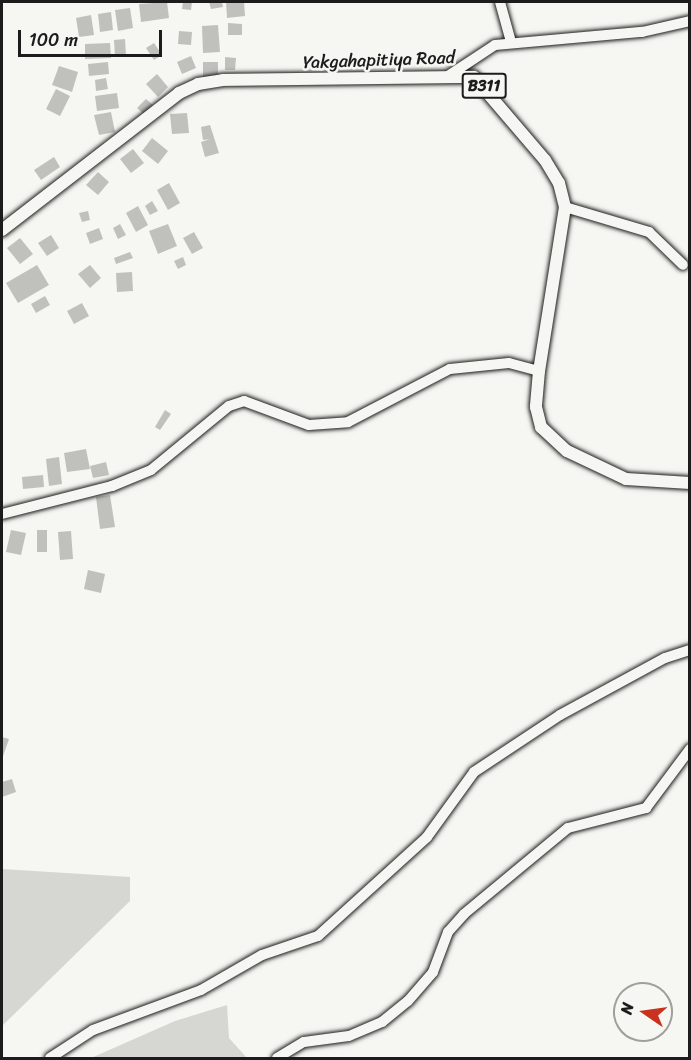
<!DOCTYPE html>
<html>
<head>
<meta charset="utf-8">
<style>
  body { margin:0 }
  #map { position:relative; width:691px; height:1060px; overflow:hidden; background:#f6f6f2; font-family:Sriracha,sans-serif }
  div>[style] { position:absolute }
  .green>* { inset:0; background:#d6d6d2 }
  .building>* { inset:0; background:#c0c0bd }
  .roads { filter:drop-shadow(0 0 2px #1c1c1c) drop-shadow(0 0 2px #1c1c1c) }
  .minor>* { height:10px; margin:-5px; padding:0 5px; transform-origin:5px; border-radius:5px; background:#f6f6f2 }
  .major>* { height:12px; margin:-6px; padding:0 6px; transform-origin:6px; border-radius:6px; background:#f6f6f2 }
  span { translate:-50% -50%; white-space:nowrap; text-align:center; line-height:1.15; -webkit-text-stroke:5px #f6f6f2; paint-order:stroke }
  .shield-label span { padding:2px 4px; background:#f6f6f2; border:2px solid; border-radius:4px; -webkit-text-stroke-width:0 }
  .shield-label { font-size:16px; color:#1c1c1c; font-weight:700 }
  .street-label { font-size:18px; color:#1c1c1c }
  .frame { position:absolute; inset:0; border:3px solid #1c1c1c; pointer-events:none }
  .north { position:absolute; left:613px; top:982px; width:60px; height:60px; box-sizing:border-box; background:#f6f6f2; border:2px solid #9f9f9c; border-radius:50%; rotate:283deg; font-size:16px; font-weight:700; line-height:24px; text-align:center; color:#1c1c1c }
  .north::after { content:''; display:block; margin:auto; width:21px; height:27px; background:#c8321e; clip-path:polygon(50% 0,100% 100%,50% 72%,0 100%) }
  .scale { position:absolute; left:18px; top:30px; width:144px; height:27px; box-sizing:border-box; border:3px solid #1c1c1c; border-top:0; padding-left:8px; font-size:18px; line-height:21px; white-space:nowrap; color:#1c1c1c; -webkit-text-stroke:4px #f6f6f2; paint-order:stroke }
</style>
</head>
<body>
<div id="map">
  <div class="green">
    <div style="clip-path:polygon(2px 869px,130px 877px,130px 901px,2px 1026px)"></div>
    <div style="clip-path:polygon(227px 1005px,229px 1038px,247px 1058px,91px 1058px,175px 1021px)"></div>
  </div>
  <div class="building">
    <div style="clip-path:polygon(167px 2px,169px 18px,141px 22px,139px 4px)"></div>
    <div style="clip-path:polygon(183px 2px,192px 2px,191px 10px,182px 9px)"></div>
    <div style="clip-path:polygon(209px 2px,222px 2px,223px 7px,211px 9px)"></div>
    <div style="clip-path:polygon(226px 2px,244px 2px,245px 16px,227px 18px)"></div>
    <div style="clip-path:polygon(130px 8px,133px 28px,118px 31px,115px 10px)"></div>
    <div style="clip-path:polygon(111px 12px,113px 30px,100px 32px,98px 14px)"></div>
    <div style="clip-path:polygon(91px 15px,94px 35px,79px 37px,76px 18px)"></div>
    <div style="clip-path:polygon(228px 23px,242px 24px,242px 35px,228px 35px)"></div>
    <div style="clip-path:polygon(218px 25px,220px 52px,203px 53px,202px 26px)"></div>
    <div style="clip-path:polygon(179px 31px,192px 32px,191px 45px,178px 44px)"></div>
    <div style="clip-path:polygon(125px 39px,126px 56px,115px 57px,114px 40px)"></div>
    <div style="clip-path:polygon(110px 43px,111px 58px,85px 59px,85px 44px)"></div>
    <div style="clip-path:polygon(154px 43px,162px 55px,154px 60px,146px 48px)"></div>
    <div style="clip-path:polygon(191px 56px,196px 68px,182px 74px,177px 62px)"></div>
    <div style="clip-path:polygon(225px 57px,236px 58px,235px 70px,225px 70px)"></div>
    <div style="clip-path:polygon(108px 62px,109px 74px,89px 76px,88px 64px)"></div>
    <div style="clip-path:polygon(203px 62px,218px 62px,218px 78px,203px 77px)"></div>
    <div style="clip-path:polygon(59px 66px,78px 72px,72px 92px,52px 85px)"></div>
    <div style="clip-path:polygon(157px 74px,168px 87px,158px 97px,146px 84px)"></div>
    <div style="clip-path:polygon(106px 78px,108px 89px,96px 91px,95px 80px)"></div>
    <div style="clip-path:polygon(56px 89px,70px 96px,60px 116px,46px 109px)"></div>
    <div style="clip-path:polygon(117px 93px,119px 108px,97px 111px,95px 96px)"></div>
    <div style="clip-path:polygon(146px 99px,153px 105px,144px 114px,137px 108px)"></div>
    <div style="clip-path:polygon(111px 112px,115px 132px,99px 135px,94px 115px)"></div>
    <div style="clip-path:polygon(187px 113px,189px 133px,172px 134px,170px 114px)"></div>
    <div style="clip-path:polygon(210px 125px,219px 153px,205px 157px,201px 142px,210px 139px,203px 140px,201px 127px)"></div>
    <div style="clip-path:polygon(152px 138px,168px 151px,158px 164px,142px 151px)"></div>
    <div style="clip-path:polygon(133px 149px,144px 163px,131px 173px,120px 159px)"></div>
    <div style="clip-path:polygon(54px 157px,60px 167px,41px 180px,34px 170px)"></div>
    <div style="clip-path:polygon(98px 172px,109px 182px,98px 195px,86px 185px)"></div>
    <div style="clip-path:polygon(169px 183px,180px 203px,168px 210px,157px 190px)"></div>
    <div style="clip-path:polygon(152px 201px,158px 211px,150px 215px,145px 206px)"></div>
    <div style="clip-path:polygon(138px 206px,148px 225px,136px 232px,126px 213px)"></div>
    <div style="clip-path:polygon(88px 211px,90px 220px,82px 222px,79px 213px)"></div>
    <div style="clip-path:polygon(120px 224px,126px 235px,118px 239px,113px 228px)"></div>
    <div style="clip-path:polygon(168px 224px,177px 246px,158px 254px,149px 231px)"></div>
    <div style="clip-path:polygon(99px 228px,103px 239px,90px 244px,86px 233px)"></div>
    <div style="clip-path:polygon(194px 232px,203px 248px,192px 254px,183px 238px)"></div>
    <div style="clip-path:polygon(51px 235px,59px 248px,47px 256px,38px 243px)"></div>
    <div style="clip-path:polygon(20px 238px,33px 254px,20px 264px,7px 248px)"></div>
    <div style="clip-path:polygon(130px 252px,133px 258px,116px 264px,114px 258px)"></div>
    <div style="clip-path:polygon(183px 257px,186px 265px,178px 269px,174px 261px)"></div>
    <div style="clip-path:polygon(37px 265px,49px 285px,18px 303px,6px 283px)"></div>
    <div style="clip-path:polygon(90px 265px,101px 278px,90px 288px,78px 274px)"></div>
    <div style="clip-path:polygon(132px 272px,133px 291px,117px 292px,116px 273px)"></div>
    <div style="clip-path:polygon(45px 296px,50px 305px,36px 313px,31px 304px)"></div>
    <div style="clip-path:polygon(82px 303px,89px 316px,74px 324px,67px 311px)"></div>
    <div style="clip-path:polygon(165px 410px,171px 414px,160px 430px,155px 427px)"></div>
    <div style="clip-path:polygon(86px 449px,90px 469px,67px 472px,64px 453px)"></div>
    <div style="clip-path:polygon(59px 457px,62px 484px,49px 486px,46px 459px)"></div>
    <div style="clip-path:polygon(106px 462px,109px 475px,93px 478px,90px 466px)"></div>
    <div style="clip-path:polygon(43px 475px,44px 487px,23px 489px,22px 477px)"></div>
    <div style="clip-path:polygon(110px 495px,115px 527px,100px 529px,96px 497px)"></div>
    <div style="clip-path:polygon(11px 530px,26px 533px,21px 555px,6px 552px)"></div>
    <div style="clip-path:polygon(37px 530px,47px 530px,47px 552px,37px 552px)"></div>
    <div style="clip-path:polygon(71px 531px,73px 559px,60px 560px,58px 532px)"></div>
    <div style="clip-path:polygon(88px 570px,105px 574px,101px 593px,84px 589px)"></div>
    <div style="clip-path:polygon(2px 737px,9px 739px,2px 759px)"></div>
    <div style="clip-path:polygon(12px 779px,16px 792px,2px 797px,2px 782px)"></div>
  </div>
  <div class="roads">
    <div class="minor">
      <div style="left:500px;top:2px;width:41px;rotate:74.6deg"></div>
      <div style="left:448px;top:76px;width:56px;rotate:-33.4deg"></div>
      <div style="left:495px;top:45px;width:148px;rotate:-5.1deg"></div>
      <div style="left:642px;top:32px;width:49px;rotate:-12.9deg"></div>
      <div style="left:565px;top:207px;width:88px;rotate:16.6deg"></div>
      <div style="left:649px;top:232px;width:47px;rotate:44.1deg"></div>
      <div style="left:2px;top:514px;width:114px;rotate:-14.3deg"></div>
      <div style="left:112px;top:486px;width:42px;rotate:-22.3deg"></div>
      <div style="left:151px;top:470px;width:101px;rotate:-39.4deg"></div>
      <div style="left:229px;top:406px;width:16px;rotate:-18deg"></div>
      <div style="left:244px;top:401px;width:69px;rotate:20.3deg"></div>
      <div style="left:309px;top:425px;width:39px;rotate:-4deg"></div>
      <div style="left:348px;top:422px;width:115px;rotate:-27.5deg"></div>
      <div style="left:450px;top:369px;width:59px;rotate:-5.8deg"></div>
      <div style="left:509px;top:363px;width:31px;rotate:15deg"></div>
      <div style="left:50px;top:1058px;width:51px;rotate:-33.1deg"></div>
      <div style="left:93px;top:1030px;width:115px;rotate:-20.3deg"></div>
      <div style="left:201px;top:990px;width:70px;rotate:-29.8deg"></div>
      <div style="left:262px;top:955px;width:59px;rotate:-18.7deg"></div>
      <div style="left:318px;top:936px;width:147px;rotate:-42.2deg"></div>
      <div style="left:427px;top:837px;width:80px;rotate:-54.1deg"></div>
      <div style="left:474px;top:772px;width:103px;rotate:-33.5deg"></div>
      <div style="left:560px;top:715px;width:119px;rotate:-28.5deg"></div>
      <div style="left:665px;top:658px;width:26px;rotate:-18deg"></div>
      <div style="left:277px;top:1058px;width:31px;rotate:-31deg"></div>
      <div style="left:304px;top:1042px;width:45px;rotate:-7.6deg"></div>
      <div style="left:349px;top:1036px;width:36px;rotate:-23deg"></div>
      <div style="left:382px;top:1022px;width:33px;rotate:-39deg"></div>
      <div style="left:408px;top:1001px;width:38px;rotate:-49deg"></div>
      <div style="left:433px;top:972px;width:43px;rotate:-69.4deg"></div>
      <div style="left:448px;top:932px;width:24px;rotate:-48deg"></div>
      <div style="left:464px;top:914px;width:135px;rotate:-39.6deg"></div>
      <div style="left:568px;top:828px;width:81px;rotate:-14.4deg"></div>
      <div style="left:646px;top:808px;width:74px;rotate:-53.3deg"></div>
    </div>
    <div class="major">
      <div style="left:2px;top:230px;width:224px;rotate:-37.7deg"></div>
      <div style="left:179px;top:93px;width:21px;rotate:-25deg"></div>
      <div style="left:198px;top:84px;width:25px;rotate:-9deg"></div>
      <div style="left:223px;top:80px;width:251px;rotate:-0.7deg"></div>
      <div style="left:474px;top:77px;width:109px;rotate:49.5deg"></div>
      <div style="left:545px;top:160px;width:27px;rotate:59deg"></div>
      <div style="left:559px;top:183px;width:25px;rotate:76deg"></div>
      <div style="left:565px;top:207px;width:166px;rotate:99deg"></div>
      <div style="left:539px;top:371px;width:36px;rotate:95deg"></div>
      <div style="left:536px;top:407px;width:21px;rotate:76deg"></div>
      <div style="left:541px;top:427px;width:35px;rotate:43deg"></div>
      <div style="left:567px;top:451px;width:65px;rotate:25.4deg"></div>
      <div style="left:626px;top:479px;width:64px;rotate:3.6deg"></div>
    </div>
  </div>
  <div class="shield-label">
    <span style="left:484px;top:86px">B311</span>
  </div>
  <div class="street-label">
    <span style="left:379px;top:60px;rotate:-2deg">Yakgahapitiya Road</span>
  </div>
  <div class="frame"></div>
  <div class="north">N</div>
  <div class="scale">100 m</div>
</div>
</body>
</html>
